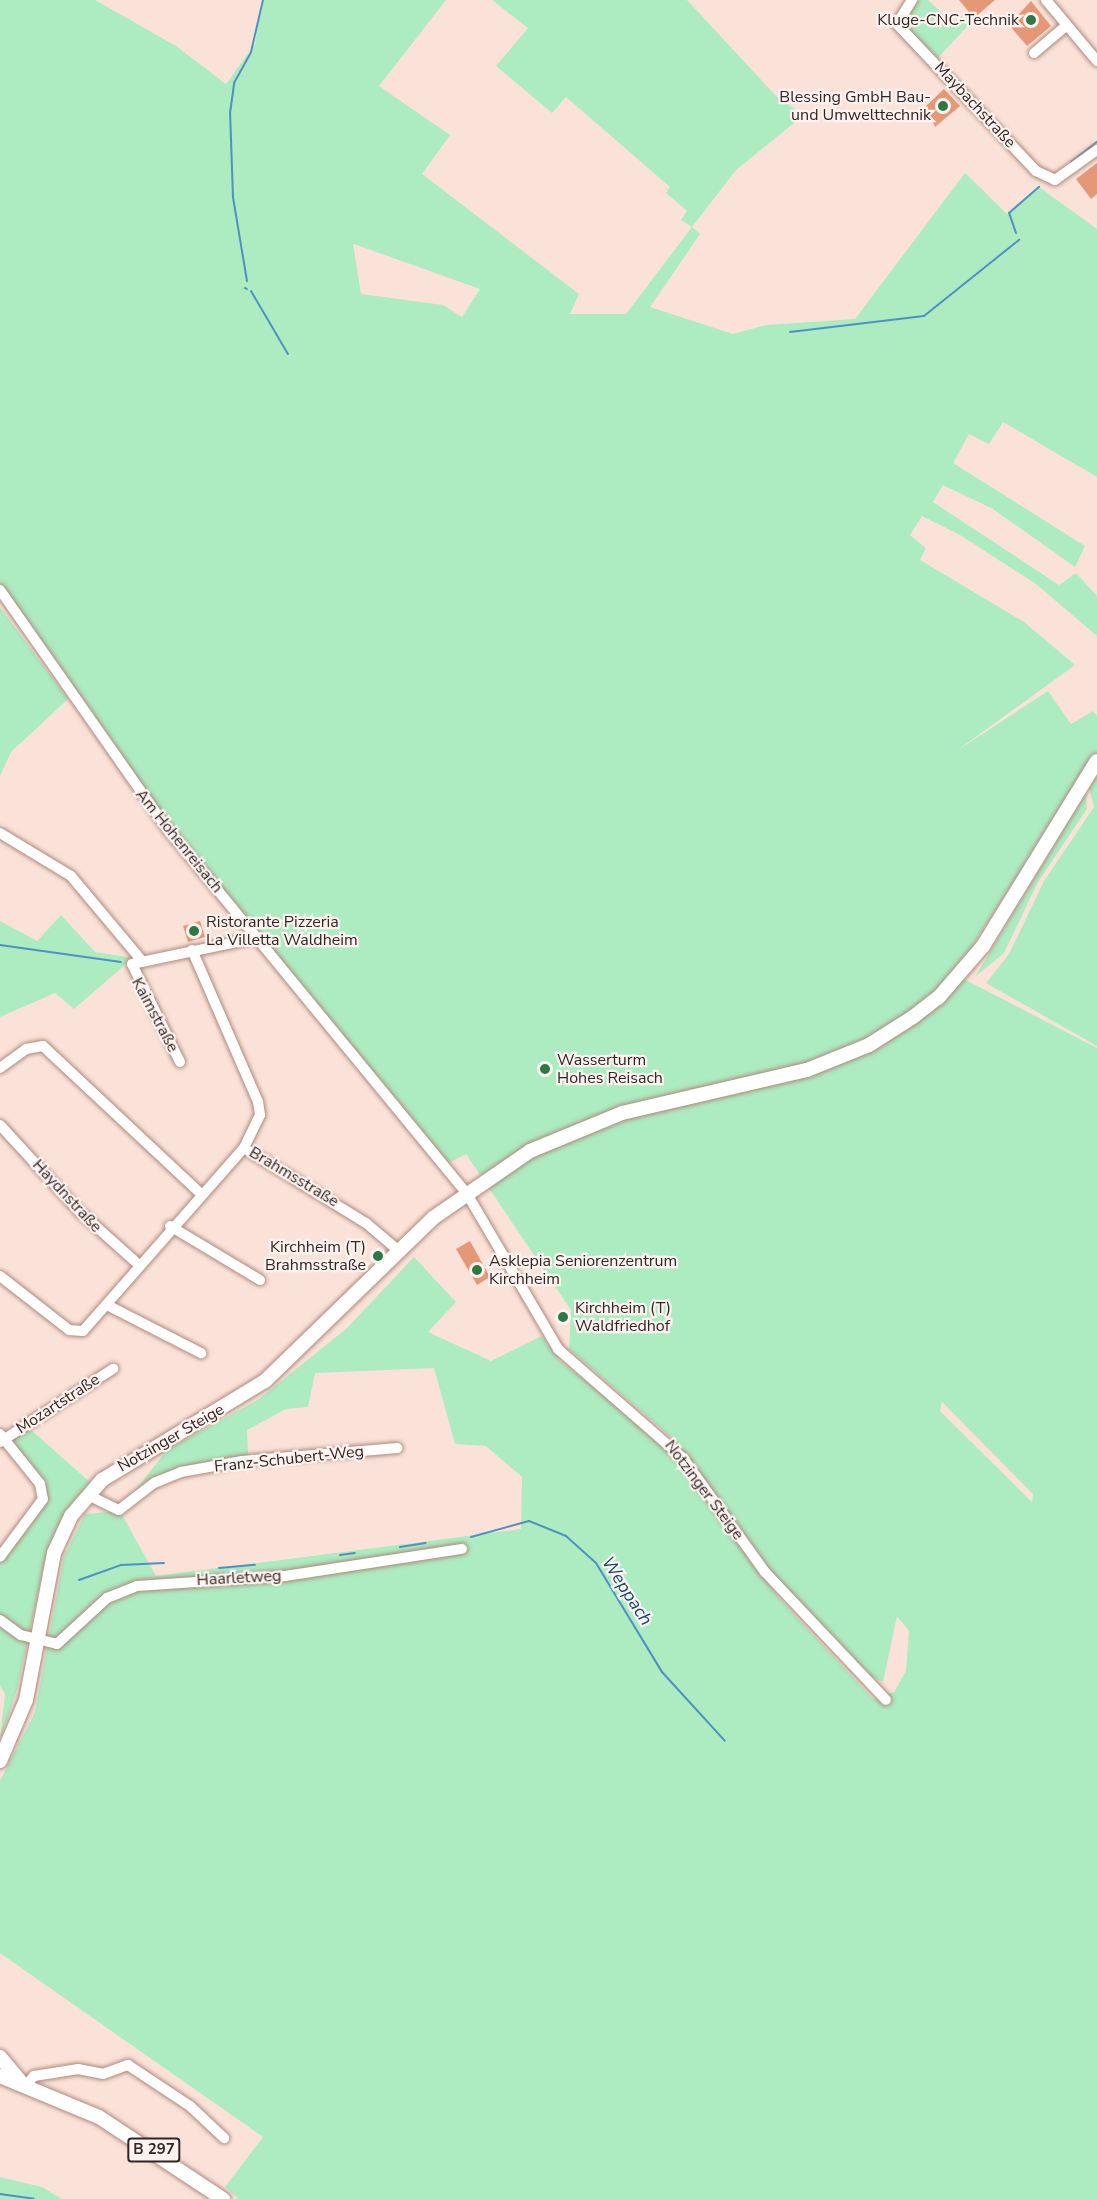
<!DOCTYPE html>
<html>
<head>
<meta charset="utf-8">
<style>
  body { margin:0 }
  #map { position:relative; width:1097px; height:2199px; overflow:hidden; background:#fbe2d9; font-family:"Nunito Sans",sans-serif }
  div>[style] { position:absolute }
  .green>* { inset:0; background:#adebc1 }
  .stream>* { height:2px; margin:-1px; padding:0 1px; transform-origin:1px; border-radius:1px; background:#4e91c4 }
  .building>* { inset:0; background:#e59878 }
  .roads { filter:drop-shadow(0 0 2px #ae8a7b) drop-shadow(0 0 2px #ae8a7b) }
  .minor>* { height:10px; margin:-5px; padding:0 5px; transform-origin:5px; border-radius:5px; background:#fff }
  .major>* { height:14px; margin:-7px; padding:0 7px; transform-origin:7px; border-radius:7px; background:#fff }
  .dots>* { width:16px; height:16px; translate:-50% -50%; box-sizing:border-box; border:3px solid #fcf3f0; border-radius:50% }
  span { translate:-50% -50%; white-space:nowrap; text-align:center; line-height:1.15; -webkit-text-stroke:4.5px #fcf3f0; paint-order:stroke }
  .shield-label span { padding:2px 4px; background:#fcf3f0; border:2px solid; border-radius:4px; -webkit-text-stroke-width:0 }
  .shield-label { font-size:15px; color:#33251f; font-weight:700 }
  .poi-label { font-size:16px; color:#33251f }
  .right { translate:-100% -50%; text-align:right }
  .left { translate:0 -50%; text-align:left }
  .street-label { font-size:16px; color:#33251f }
  .water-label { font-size:18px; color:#16486c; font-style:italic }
</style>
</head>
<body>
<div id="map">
  <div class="green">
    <div style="clip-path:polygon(evenodd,0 0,95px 0,176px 46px,226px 84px,255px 44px,262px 0,446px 0,379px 86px,450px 135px,422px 174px,579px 294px,570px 314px,626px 314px,692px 227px,681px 220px,687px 211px,666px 193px,670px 187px,566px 97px,552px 113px,496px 66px,528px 28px,492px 0,687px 0,776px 96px,804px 115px,736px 170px,692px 227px,700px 234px,650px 307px,733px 334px,766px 325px,855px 319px,965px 173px,1007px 214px,1039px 187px,1097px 229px,1097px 477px,1003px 422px,989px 444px,969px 434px,953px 463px,1085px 546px,1075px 567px,993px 509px,943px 485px,933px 502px,1059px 585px,1076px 573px,1097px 596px,1097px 636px,1036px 584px,960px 535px,922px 516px,910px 535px,926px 548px,920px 560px,1024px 622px,1075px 665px,955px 752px,1048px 691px,1071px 724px,1093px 711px,1097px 716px,1097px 754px,954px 974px,1097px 1048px,1097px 2199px,239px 2199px,225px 2187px,263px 2137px,0 1953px,0 1781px,35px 1712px,64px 1556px,85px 1514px,120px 1511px,156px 1576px,521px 1529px,522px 1477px,486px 1446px,455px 1444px,434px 1368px,315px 1373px,308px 1407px,286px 1409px,247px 1430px,248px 1455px,177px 1470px,133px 1493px,167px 1450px,259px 1399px,347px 1328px,414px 1257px,456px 1302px,428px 1332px,491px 1361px,542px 1336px,560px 1361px,670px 1447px,780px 1599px,873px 1699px,894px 1692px,906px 1671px,909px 1631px,897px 1616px,883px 1682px,871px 1677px,779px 1581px,672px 1438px,569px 1349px,571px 1310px,466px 1154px,449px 1163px,171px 833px,0 585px,0 0,353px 244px,354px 244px,480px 289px,462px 317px,443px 305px,361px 294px,353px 244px,0 0,942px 1402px,1033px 1494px,1032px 1502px,940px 1411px,942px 1402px)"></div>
    <div style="clip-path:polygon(919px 0,928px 0,953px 23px,966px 12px,973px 20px,938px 58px,902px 23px)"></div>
    <div style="clip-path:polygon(0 607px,68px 699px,11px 752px,0 776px)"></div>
    <div style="clip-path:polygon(1097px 777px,1097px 1046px,986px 983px,1009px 954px,1044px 881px,1094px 807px,1089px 787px)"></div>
    <div style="clip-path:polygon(1086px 792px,1087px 809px,1038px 882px,1004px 953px,975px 977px)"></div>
    <div style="clip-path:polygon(61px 915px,95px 952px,133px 958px,74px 1009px,55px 993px,0 1017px,0 921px,37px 941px)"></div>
    <div style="clip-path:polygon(30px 1429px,92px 1484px,67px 1513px,47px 1551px,17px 1690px,0 1740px,5px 1694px,0 1686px,0 1559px,47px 1500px,4px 1435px)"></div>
    <div style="clip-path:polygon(0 2177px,42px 2187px,62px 2199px,0 2199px)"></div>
  </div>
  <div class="stream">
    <div style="left:1071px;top:162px;width:33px;rotate:-38deg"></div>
    <div style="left:1016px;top:233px;width:21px;rotate:-109deg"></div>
    <div style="left:1009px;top:213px;width:40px;rotate:-41deg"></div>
    <div style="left:247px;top:281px;width:85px;rotate:-99.5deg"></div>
    <div style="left:233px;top:197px;width:84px;rotate:-92deg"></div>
    <div style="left:230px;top:113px;width:30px;rotate:-82deg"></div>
    <div style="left:234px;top:83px;width:35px;rotate:-61deg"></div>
    <div style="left:251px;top:52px;width:53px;rotate:-77deg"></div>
    <div style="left:245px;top:288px;width:2px;rotate:27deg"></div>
    <div style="left:251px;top:291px;width:73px;rotate:59.6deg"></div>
    <div style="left:790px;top:332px;width:135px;rotate:-6.8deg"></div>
    <div style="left:924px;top:316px;width:122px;rotate:-38.7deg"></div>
    <div style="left:0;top:945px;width:122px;rotate:8deg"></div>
    <div style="left:471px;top:1537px;width:60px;rotate:-15.4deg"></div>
    <div style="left:529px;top:1521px;width:40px;rotate:22deg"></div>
    <div style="left:566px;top:1536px;width:40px;rotate:42deg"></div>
    <div style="left:596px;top:1563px;width:127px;rotate:58.8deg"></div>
    <div style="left:662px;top:1672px;width:93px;rotate:47.6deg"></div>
    <div style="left:400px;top:1547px;width:26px;rotate:-9deg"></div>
    <div style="left:340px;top:1555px;width:15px;rotate:-8deg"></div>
    <div style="left:219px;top:1568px;width:36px;rotate:-5deg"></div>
    <div style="left:79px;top:1580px;width:45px;rotate:-19.7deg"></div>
    <div style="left:121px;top:1565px;width:43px;rotate:-2.7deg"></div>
    <div style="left:0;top:2194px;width:34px;rotate:8deg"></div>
  </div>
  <div class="building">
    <div style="clip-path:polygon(959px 0,995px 0,974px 18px)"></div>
    <div style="clip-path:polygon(1031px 1px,1051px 26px,1027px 46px,1009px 25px)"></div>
    <div style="clip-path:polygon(944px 89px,960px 106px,935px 127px,926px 106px)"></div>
    <div style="clip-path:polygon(1097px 163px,1097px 194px,1091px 199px,1076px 179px)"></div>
    <div style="clip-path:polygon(200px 921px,205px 937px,188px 942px,183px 926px)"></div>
    <div style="clip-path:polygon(470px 1241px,490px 1277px,477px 1285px,456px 1249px)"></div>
  </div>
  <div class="roads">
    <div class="minor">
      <div style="left:912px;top:0;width:28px;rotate:122deg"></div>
      <div style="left:897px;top:24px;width:202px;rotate:46.6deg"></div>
      <div style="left:1036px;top:171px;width:21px;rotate:25deg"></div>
      <div style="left:1055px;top:180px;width:52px;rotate:-35.5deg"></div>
      <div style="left:1046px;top:0;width:80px;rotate:50.1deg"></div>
      <div style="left:1034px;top:53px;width:43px;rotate:-40.3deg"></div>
      <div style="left:0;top:590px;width:294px;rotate:55deg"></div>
      <div style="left:169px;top:831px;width:467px;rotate:50.6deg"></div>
      <div style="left:466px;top:1192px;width:182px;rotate:59.6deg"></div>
      <div style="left:558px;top:1349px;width:166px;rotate:41.1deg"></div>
      <div style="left:683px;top:1458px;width:140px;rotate:54.3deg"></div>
      <div style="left:765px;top:1572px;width:176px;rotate:46.6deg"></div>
      <div style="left:0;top:833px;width:83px;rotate:31.2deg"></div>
      <div style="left:71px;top:876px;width:111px;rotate:50.1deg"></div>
      <div style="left:192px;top:950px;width:166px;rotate:66.5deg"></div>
      <div style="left:258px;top:1102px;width:13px;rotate:81deg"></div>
      <div style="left:260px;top:1115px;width:37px;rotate:116deg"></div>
      <div style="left:244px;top:1148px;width:143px;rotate:31.6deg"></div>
      <div style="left:366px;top:1223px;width:43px;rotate:40.3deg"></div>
      <div style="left:180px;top:1062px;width:109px;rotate:-116.1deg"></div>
      <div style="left:132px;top:964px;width:126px;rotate:-11.9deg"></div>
      <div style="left:0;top:1068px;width:32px;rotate:-36deg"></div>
      <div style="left:26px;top:1049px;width:17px;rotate:-10deg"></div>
      <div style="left:43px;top:1046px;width:216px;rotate:43.1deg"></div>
      <div style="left:0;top:1125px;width:120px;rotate:47.4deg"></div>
      <div style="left:81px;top:1213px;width:76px;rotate:41.8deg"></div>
      <div style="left:170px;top:1226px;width:105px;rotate:31deg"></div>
      <div style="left:0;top:1276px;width:88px;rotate:38deg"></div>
      <div style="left:69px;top:1330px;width:14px;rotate:4deg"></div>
      <div style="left:83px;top:1331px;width:244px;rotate:-48.7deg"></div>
      <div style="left:107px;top:1305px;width:106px;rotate:27.1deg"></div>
      <div style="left:0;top:1434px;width:64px;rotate:51.3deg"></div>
      <div style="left:40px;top:1484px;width:15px;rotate:79deg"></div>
      <div style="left:43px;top:1499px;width:72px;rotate:126.6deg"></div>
      <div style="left:0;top:1442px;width:135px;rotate:-32.9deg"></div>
      <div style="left:88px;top:1495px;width:34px;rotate:26deg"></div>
      <div style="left:119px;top:1510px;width:44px;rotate:-37.6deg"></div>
      <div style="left:154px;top:1483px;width:29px;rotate:-22deg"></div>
      <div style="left:181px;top:1472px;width:62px;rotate:-10.2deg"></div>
      <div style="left:242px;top:1461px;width:156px;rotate:-4.8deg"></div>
      <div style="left:0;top:1620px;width:26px;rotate:36deg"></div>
      <div style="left:21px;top:1635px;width:37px;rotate:14deg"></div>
      <div style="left:57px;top:1644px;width:68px;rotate:-42.6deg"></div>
      <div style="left:107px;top:1598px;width:32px;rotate:-22deg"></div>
      <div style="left:137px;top:1586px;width:148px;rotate:-3.9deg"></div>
      <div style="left:285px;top:1576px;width:179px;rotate:-8.7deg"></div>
      <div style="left:27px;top:2084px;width:11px;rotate:-49deg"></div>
      <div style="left:34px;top:2076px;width:45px;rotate:-9deg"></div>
      <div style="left:78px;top:2069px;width:25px;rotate:11deg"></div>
      <div style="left:103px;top:2074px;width:27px;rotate:-20deg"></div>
      <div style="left:128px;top:2065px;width:74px;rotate:33.5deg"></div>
      <div style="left:190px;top:2106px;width:47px;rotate:43.3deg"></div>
    </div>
    <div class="major">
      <div style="left:0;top:1761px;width:66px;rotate:-66.9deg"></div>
      <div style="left:26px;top:1700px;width:150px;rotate:-79.2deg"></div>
      <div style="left:54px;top:1553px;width:41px;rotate:-65.3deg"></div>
      <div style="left:71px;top:1516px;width:48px;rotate:-49.3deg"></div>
      <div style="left:102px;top:1480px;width:191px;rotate:-31.3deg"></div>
      <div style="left:265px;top:1381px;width:234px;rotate:-44.1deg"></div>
      <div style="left:433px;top:1218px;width:118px;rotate:-34.6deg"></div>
      <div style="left:530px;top:1151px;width:100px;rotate:-22.4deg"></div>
      <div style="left:622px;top:1113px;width:190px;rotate:-13.1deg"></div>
      <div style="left:807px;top:1070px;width:67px;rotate:-22deg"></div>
      <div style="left:869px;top:1045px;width:52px;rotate:-32.5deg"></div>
      <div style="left:913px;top:1017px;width:33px;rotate:-38deg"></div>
      <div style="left:939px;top:997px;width:67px;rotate:-49.2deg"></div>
      <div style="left:983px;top:946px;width:217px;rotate:-58.4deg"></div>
      <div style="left:0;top:2057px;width:31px;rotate:50deg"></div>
      <div style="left:0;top:2076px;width:107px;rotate:22.5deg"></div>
      <div style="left:99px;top:2117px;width:149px;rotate:33.5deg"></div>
    </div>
  </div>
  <div class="dots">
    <div style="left:1031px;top:20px;background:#2e7846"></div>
    <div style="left:943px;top:106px;background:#2e7846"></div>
    <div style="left:194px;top:931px;background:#2e7846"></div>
    <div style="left:545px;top:1069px;background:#2e7846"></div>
    <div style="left:378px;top:1256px;background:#2e7846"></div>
    <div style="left:477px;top:1270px;background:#2e7846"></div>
    <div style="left:563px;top:1317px;background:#2e7846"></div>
  </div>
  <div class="shield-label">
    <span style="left:154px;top:2150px">B 297</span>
  </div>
  <div class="poi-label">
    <span class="right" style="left:1019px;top:20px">Kluge-CNC-Technik</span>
    <span class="right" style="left:931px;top:106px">Blessing GmbH Bau-<br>und Umwelttechnik</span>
    <span class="left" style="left:206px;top:931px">Ristorante Pizzeria<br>La Villetta Waldheim</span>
    <span class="left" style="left:557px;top:1069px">Wasserturm<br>Hohes Reisach</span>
    <span class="right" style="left:366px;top:1256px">Kirchheim (T)<br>Brahmsstraße</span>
    <span class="left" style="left:489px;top:1270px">Asklepia Seniorenzentrum<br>Kirchheim</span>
    <span class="left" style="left:575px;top:1317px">Kirchheim (T)<br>Waldfriedhof</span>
  </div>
  <div class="street-label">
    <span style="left:975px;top:105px;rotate:47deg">Maybachstraße</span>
    <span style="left:179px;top:841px;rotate:51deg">Am Hohenreisach</span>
    <span style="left:155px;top:1015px;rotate:62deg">Kaimstraße</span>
    <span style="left:294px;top:1177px;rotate:31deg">Brahmsstraße</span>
    <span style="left:67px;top:1196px;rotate:47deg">Haydnstraße</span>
    <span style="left:58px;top:1404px;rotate:-33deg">Mozartstraße</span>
    <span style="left:171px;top:1438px;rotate:-30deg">Notzinger Steige</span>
    <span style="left:289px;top:1459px;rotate:-6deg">Franz-Schubert-Weg</span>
    <span style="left:704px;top:1490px;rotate:53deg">Notzinger Steige</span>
    <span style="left:239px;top:1578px;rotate:-3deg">Haarletweg</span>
  </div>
  <div class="water-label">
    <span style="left:627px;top:1591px;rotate:57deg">Weppach</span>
  </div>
</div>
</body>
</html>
